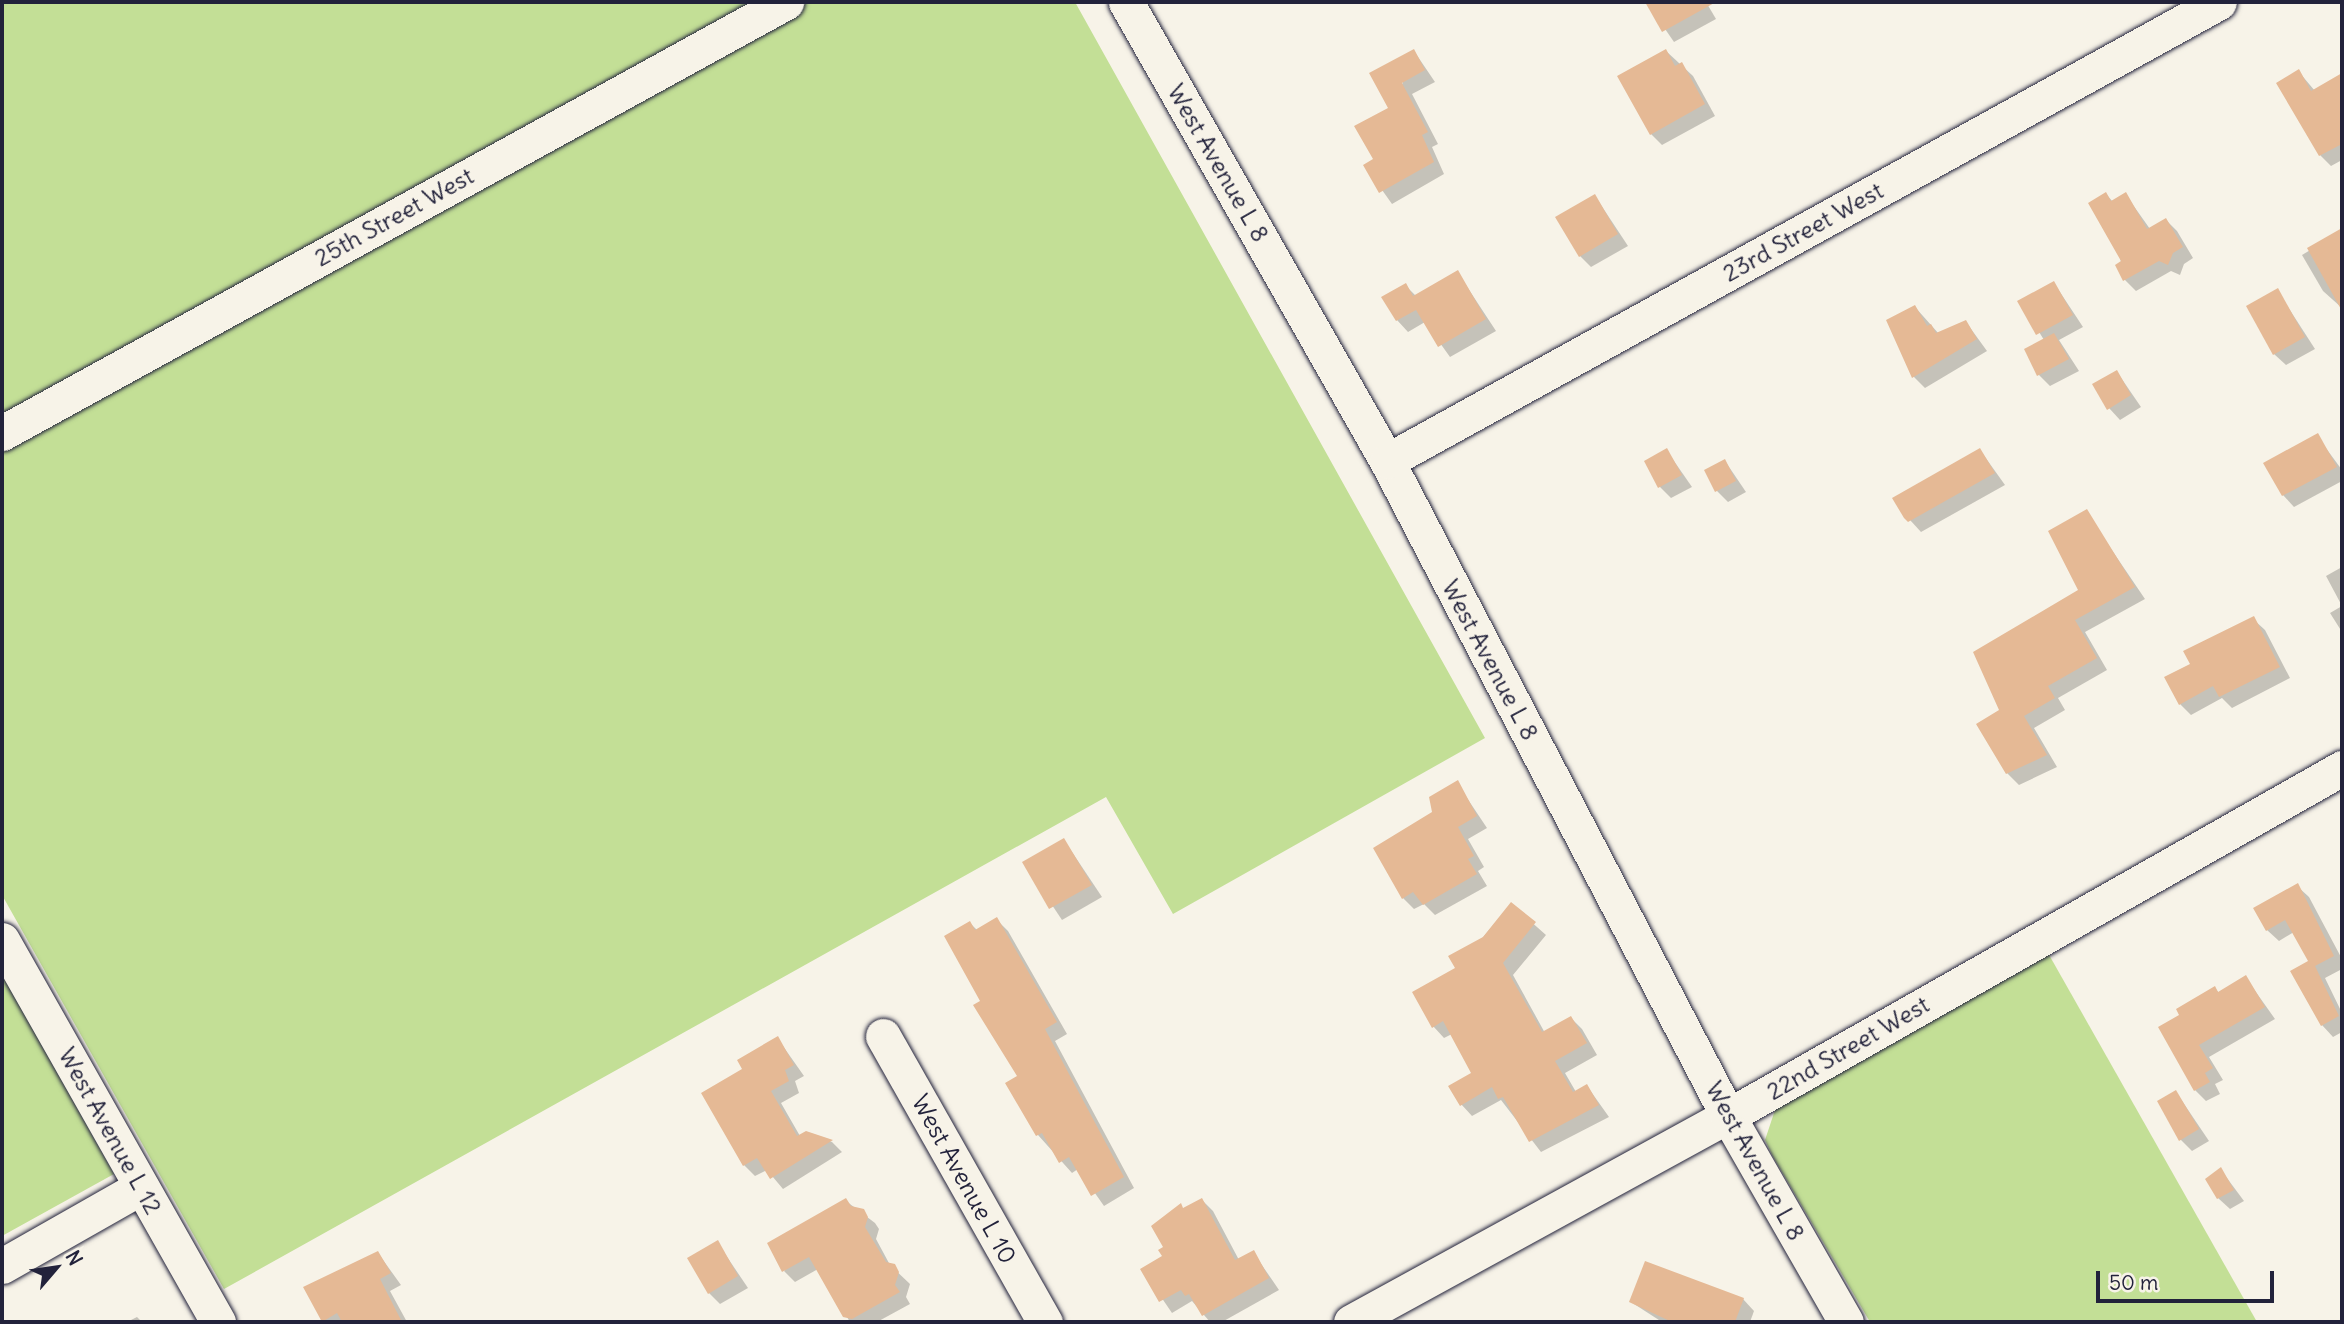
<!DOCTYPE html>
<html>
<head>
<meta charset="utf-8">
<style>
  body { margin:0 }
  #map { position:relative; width:2344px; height:1324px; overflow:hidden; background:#f7f3e8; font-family:Delius,sans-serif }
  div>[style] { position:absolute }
  .green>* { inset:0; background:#c3df96 }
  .shadow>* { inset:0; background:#0003 }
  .building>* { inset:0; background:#e5b995 }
  .roads { filter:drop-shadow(0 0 2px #22223b) drop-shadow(0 0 2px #22223b) }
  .minor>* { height:35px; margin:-17.5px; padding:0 17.5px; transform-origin:17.5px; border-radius:17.5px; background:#f7f3e8 }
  span { translate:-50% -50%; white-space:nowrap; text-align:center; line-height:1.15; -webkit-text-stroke:6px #f7f3e8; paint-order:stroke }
  .street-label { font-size:24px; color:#22223b }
  .frame { position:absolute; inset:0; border:4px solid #22223b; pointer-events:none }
  .north { position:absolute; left:21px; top:1233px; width:70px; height:70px; -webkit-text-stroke:5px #f7f3e8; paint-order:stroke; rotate:61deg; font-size:19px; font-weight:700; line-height:28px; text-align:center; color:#22223b }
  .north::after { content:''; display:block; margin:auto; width:24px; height:32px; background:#22223b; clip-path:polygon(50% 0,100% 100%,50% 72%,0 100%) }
  .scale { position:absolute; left:2096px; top:1271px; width:178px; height:32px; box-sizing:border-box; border:4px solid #22223b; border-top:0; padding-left:9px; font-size:21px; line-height:24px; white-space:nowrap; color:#22223b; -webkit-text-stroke:5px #f7f3e8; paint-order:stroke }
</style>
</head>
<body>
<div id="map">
  <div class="green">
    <div style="clip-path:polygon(2px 2px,1075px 2px,1485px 738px,1173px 914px,1106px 797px,224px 1289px,2px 895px)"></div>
    <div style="clip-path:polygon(2048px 953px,2257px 1322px,1870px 1322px,1772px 1155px,1765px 1140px,1776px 1107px)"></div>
    <div style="clip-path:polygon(2px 974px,114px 1174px,2px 1236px)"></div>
  </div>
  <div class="shadow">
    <div style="clip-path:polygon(1659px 2px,1706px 2px,1716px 19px,1674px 42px,1650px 7px)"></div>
    <div style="clip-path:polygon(1414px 51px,1435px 82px,1412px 94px,1438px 144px,1432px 147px,1444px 174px,1392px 204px,1365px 166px,1375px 160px)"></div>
    <div style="clip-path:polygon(1666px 51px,1693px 76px,1715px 116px,1662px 145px,1651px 134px)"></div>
    <div style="clip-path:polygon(2299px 72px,2315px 91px,2342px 75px,2342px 160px,2331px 166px,2320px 155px)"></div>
    <div style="clip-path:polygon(2106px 194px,2113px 202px,2126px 195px,2150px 229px,2166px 220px,2177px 231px,2193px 258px,2184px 264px,2180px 275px,2171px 271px,2136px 291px,2125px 280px)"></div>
    <div style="clip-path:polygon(1595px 196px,1628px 246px,1591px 267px,1580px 256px)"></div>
    <div style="clip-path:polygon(2342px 231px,2342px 308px,2323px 291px,2302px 255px)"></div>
    <div style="clip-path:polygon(1458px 273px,1496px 331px,1450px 357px,1425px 322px,1408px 332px,1397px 320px,1405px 285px,1417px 297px)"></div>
    <div style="clip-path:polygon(2054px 283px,2083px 327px,2059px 340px,2079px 371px,2050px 386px,2039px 375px,2044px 340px,2020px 301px)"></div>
    <div style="clip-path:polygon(2277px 290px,2315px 349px,2286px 365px,2274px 354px)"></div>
    <div style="clip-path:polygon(1915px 307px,1939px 334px,1966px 322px,1987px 351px,1925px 388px,1914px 377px)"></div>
    <div style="clip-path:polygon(2117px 372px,2141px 407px,2120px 420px,2109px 408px)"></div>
    <div style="clip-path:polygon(2317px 436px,2342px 470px,2342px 481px,2294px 507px,2283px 495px)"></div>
    <div style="clip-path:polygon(1980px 450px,2005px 485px,1921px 532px,1910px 520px)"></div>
    <div style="clip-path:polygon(1667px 451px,1692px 487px,1671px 498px,1660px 487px)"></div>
    <div style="clip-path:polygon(1725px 461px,1746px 492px,1728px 502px,1717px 491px)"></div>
    <div style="clip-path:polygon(2086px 512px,2145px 599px,2085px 632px,2107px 670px,2058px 698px,2065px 710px,2034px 728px,2057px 767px,2019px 785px,2007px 773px,2001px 711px,2080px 590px)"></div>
    <div style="clip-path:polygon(2342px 567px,2342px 632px,2330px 613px,2342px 606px,2326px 576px)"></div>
    <div style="clip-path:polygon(2253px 619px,2265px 630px,2290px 678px,2232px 708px,2222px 698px,2191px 715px,2180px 704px,2193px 664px)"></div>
    <div style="clip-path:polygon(1457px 783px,1487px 828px,1468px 839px,1484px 867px,1478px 871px,1487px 886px,1435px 915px,1424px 904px,1414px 909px,1403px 898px,1434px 813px)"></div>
    <div style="clip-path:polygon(1064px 840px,1102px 897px,1062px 920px,1024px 863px)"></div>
    <div style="clip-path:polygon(2297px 886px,2309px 897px,2342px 959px,2342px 969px,2325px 978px,2342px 1013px,2342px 1032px,2333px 1037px,2322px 1025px,2311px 962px,2294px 932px,2279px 941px,2267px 930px)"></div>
    <div style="clip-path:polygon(1511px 904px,1546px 935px,1513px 975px,1545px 1033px,1571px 1018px,1582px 1029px,1597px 1055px,1565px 1073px,1576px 1092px,1587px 1086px,1609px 1117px,1541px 1152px,1501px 1100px,1472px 1116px,1461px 1104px,1474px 1073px,1452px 1034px,1444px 1038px,1433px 1026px,1457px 968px)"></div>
    <div style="clip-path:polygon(996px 919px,1008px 931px,1067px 1034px,1055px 1041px,1134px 1188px,1104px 1206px,1078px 1169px,1072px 1173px,1038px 1135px,1020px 1076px,982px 1002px,970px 923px,977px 930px)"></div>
    <div style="clip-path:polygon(2246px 978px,2275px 1019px,2209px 1057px,2223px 1080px,2215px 1084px,2220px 1094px,2206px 1101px,2195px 1090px,2181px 1015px,2215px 988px,2219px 993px)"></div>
    <div style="clip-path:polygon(778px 1039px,804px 1076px,795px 1081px,799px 1093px,781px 1103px,800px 1136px,807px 1133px,832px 1142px,842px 1152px,783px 1189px,767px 1170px,755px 1176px,744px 1165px,744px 1070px)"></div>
    <div style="clip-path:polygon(2176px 1092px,2209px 1141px,2192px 1151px,2181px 1140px)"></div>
    <div style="clip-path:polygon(2221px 1170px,2244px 1201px,2230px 1209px,2218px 1198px)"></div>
    <div style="clip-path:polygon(1202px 1200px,1213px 1211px,1239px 1260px,1253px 1252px,1279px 1290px,1222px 1322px,1210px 1322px,1192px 1301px,1172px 1313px,1142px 1269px,1164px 1257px,1184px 1210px)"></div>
    <div style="clip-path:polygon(846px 1201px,875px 1223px,879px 1229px,876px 1239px,890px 1265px,910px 1284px,906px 1297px,910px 1304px,877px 1322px,850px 1322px,818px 1269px,795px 1282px,784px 1271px)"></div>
    <div style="clip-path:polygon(717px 1242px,748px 1288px,720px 1304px,709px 1293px)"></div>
    <div style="clip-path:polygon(378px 1253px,401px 1285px,390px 1291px,407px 1322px,326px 1322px,305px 1288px)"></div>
    <div style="clip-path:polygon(1743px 1299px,1754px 1311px,1750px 1322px,1662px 1322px,1631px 1302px)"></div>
    <div style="clip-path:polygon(137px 1317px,142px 1322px,127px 1322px)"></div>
  </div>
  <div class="building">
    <div style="clip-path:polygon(1645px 2px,1716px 2px,1662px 32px)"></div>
    <div style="clip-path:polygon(1414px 49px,1425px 70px,1402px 83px,1428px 132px,1422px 135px,1434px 162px,1379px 193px,1363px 165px,1373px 159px,1354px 126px,1388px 108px,1369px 73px)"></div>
    <div style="clip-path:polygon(1666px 49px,1675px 66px,1682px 62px,1705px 104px,1650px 135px,1617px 76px)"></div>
    <div style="clip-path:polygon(2299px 69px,2311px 91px,2342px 73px,2342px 144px,2319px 156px,2276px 83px)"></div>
    <div style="clip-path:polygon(2106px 192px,2111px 201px,2126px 192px,2147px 229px,2166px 218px,2183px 247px,2173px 253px,2168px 265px,2159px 261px,2123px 281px,2115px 265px,2121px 261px,2088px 203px)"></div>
    <div style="clip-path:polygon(1595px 194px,1618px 234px,1579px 257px,1555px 217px)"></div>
    <div style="clip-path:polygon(2342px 228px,2342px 311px,2307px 248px)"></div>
    <div style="clip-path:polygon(1458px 270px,1486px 319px,1438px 347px,1416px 310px,1396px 321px,1381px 297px,1406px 283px,1413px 296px)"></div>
    <div style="clip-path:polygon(2054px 281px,2073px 315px,2036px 335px,2017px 301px)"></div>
    <div style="clip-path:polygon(2278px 288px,2305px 337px,2273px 355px,2246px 306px)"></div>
    <div style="clip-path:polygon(1915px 305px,1927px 326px,1931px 324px,1936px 333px,1966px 320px,1977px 339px,1912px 378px,1886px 320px)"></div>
    <div style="clip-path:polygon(2054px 333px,2069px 359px,2037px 376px,2024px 349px)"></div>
    <div style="clip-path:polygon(2117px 370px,2131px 395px,2107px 410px,2092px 384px)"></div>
    <div style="clip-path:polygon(2318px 433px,2337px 467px,2282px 496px,2263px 463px)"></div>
    <div style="clip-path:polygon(1667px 448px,1682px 475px,1658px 488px,1644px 461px)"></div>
    <div style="clip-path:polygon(1980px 448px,1995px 473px,1908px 522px,1904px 518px,1892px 498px)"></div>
    <div style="clip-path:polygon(1725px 459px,1736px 481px,1715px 492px,1704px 470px)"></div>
    <div style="clip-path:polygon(2087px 509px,2135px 587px,2075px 620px,2097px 658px,2048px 686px,2055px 698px,2024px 716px,2047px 755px,2006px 774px,1976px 724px,1999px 710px,1973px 652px,2078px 590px,2048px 531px)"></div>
    <div style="clip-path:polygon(2254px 616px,2280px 667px,2219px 697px,2213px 686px,2179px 705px,2164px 677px,2190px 664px,2183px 651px)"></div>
    <div style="clip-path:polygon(1458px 780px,1477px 816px,1458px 827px,1474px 856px,1468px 859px,1477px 874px,1423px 905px,1413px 892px,1402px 899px,1373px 848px,1432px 812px,1429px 797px)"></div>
    <div style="clip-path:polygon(1064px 838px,1092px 885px,1049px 909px,1022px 862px)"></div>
    <div style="clip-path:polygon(2298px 883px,2334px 956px,2315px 966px,2339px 1016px,2321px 1026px,2290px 971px,2308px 961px,2285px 920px,2266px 931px,2253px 908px)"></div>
    <div style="clip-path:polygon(1511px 902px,1536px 922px,1503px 963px,1542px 1032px,1571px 1016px,1587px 1043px,1555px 1061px,1573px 1092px,1587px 1084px,1599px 1105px,1529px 1142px,1503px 1097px,1498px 1099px,1492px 1087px,1460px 1106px,1448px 1086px,1471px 1073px,1443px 1021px,1432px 1028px,1412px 992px,1455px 968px,1448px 956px,1483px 937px)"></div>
    <div style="clip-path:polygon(997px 917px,1057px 1022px,1045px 1029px,1124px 1177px,1091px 1196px,1069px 1157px,1059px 1163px,1042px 1133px,1036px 1136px,1005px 1083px,1017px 1076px,973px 1005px,980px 1001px,944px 936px,970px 921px,975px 930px)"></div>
    <div style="clip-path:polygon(2246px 975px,2265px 1007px,2199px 1045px,2213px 1068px,2205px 1073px,2210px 1082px,2194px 1091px,2158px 1027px,2179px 1015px,2176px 1009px,2215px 986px,2218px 992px)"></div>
    <div style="clip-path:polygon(778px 1036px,794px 1065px,785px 1070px,789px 1081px,771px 1091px,797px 1136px,806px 1131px,833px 1140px,770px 1179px,757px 1158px,743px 1166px,701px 1093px,742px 1069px,737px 1060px)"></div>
    <div style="clip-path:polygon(2176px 1090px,2199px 1129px,2179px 1141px,2157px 1101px)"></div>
    <div style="clip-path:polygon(2221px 1167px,2234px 1190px,2217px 1199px,2205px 1179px)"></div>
    <div style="clip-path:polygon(846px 1198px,851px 1206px,864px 1209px,868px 1217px,865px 1227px,886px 1262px,895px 1264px,899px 1272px,895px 1285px,900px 1292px,852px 1319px,843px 1317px,809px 1257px,782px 1272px,767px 1243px)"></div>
    <div style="clip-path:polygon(1202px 1198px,1235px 1260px,1254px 1250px,1269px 1278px,1202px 1316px,1189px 1294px,1185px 1296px,1181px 1290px,1159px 1302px,1140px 1269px,1162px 1256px,1158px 1250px,1163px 1247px,1151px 1226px,1181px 1203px,1183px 1208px)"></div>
    <div style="clip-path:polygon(718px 1240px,738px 1276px,708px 1294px,687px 1258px)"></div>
    <div style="clip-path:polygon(378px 1251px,391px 1273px,380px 1279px,402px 1322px,342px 1322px,337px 1313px,322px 1322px,303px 1287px)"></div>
    <div style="clip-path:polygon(1645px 1261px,1744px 1298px,1735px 1322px,1672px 1322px,1629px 1302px)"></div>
  </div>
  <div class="roads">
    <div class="minor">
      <div style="left:1126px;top:2px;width:528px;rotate:60.38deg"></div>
      <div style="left:1387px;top:461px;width:738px;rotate:62.5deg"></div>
      <div style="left:1728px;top:1116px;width:237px;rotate:60.2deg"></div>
      <div style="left:2px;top:433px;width:895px;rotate:-28.8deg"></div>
      <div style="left:1387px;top:461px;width:950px;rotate:-28.88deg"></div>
      <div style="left:2px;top:940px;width:439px;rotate:60.5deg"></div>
      <div style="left:883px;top:1036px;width:329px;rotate:60.5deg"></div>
      <div style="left:2px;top:1266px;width:160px;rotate:-29.6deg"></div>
      <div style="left:1351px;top:1322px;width:430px;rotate:-28.7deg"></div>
      <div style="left:1728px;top:1116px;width:706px;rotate:-29.54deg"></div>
    </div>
  </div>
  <div class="street-label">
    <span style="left:1218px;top:163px;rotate:60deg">West Avenue L 8</span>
    <span style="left:394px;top:217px;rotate:-29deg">25th Street West</span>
    <span style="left:1803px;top:232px;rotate:-29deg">23rd Street West</span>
    <span style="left:1490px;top:660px;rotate:62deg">West Avenue L 8</span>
    <span style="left:1848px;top:1048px;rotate:-30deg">22nd Street West</span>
    <span style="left:110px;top:1131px;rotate:61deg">West Avenue L 12</span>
    <span style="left:1755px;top:1161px;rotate:61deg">West Avenue L 8</span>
    <span style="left:964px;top:1179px;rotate:61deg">West Avenue L 10</span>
  </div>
  <div class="frame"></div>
  <div class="north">N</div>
  <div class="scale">50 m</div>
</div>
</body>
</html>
